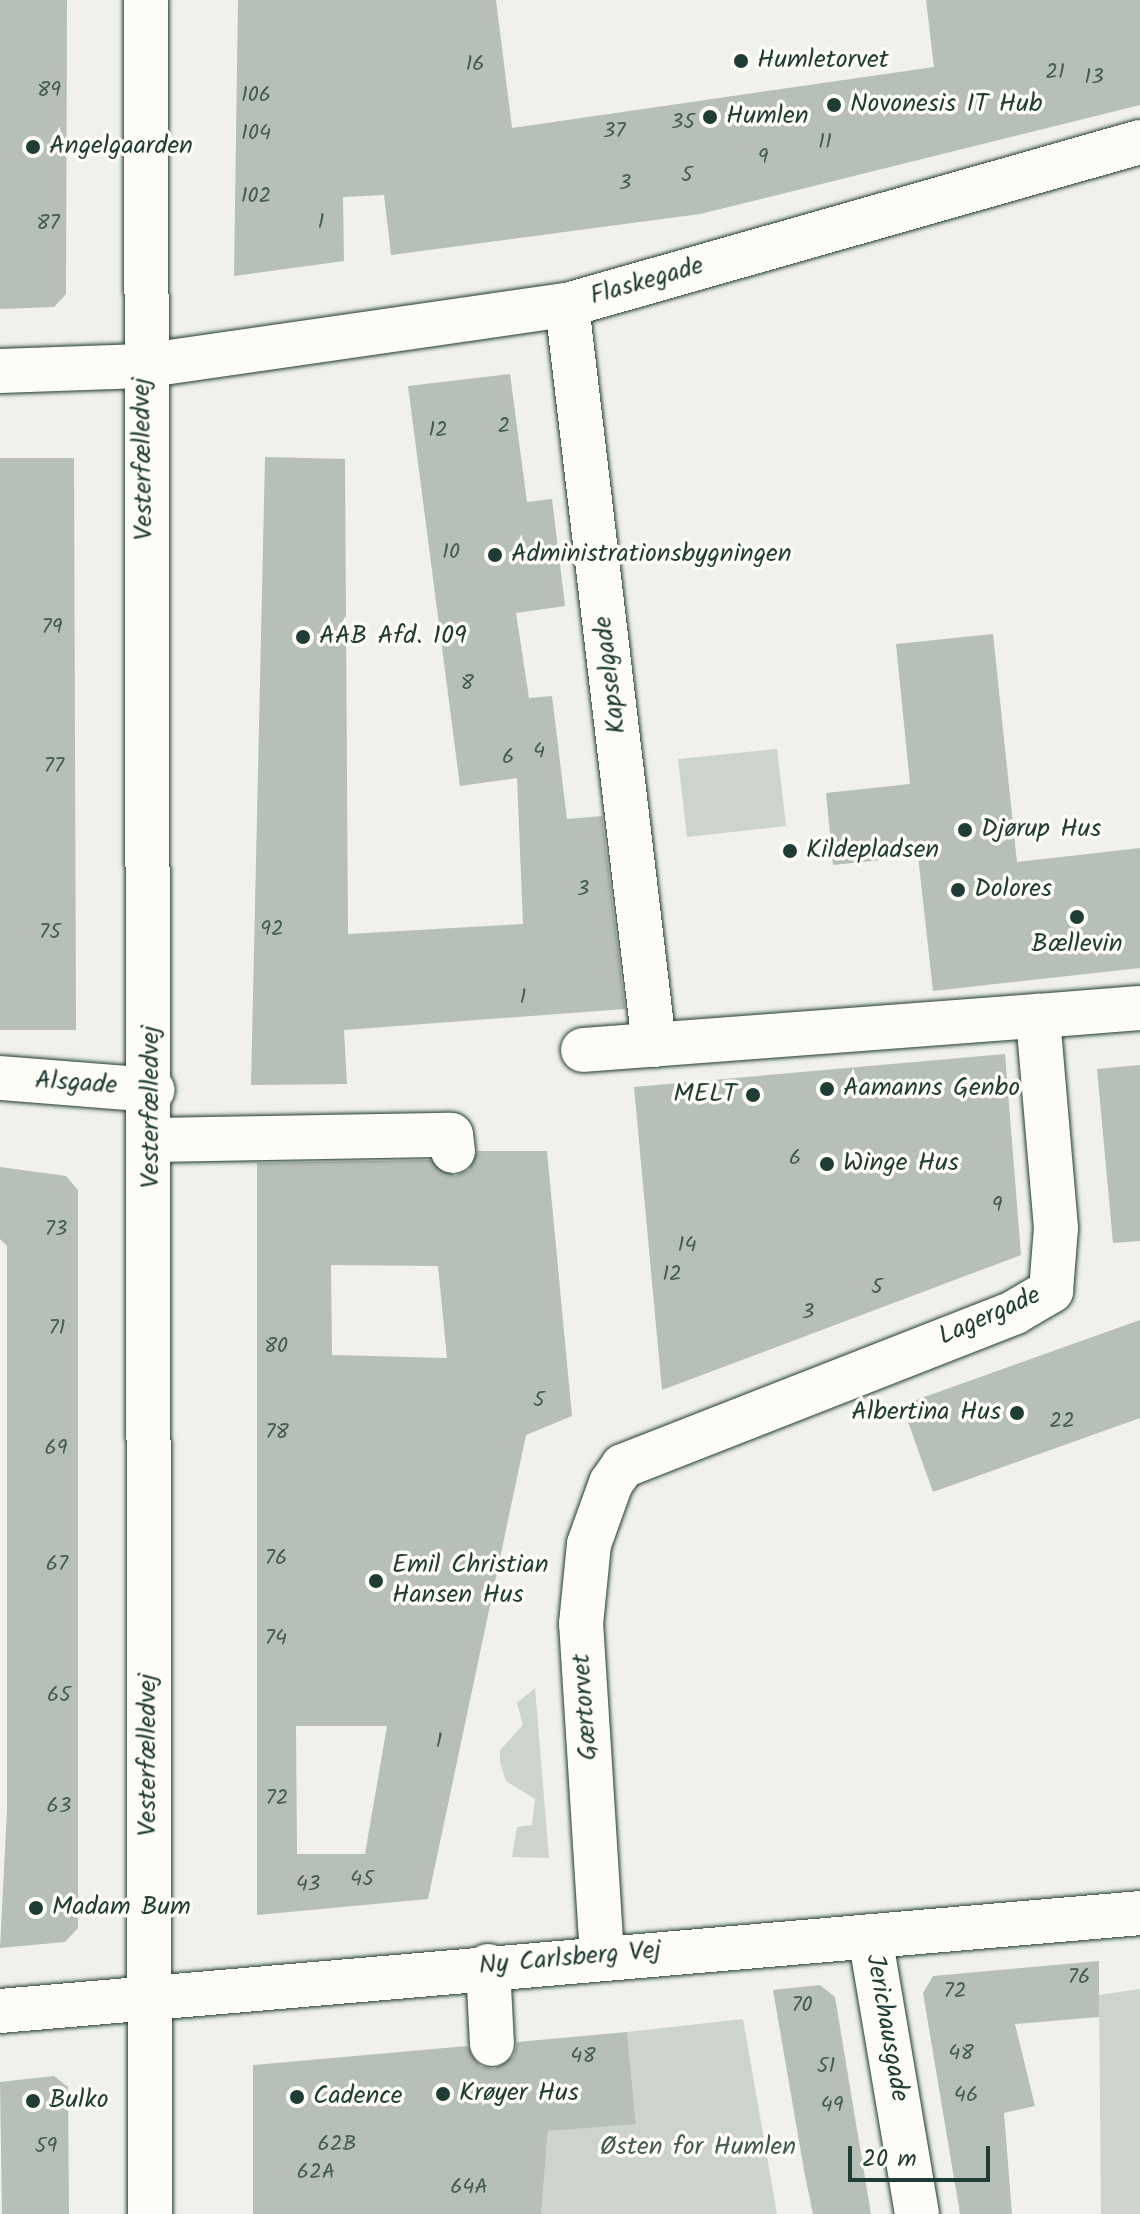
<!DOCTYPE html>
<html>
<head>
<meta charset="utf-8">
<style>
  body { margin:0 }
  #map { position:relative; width:1140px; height:2214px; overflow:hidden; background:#f0f1eb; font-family:Kalam,sans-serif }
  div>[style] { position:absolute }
  .green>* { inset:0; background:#cdd3cd }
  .building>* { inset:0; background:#b6bfb8 }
  .roads { filter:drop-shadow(0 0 2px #1f3d34) drop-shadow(0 0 2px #1f3d34) }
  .minor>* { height:44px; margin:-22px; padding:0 22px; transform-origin:22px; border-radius:22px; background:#fdfcf7 }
  .dots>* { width:22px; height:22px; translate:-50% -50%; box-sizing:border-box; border:4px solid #fdfcf7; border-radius:50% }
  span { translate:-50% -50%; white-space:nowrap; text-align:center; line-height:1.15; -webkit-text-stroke:7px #fdfcf7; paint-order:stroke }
  .number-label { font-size:22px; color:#455e55 }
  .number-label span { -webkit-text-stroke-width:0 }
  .poi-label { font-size:26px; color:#1f3d34 }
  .left { translate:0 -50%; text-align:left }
  .right { translate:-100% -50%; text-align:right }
  .street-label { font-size:26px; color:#1f3d34 }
  .park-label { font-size:26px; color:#425b53 }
  .scale { position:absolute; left:848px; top:2146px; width:142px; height:36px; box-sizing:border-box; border:4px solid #1f3d34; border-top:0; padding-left:10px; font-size:24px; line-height:28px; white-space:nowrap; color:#1f3d34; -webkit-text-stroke:6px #fdfcf7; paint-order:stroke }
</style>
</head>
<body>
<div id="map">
  <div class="green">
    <div style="clip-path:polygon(777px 749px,786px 826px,687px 837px,678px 759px)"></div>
    <div style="clip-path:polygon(535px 1688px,549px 1858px,512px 1857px,517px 1827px,532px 1825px,535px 1799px,506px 1781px,500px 1762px,500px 1750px,523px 1725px,517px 1703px)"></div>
    <div style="clip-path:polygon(1140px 1989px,1140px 2214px,1101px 2214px,1099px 1995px)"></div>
    <div style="clip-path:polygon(743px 2019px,777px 2214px,541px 2214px,548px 2131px,636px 2123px,627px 2032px)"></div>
  </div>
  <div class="building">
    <div style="clip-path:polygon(0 0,67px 0,66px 294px,54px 307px,0 309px)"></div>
    <div style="clip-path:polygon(238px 0,496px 0,512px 128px,934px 67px,926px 0,1140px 0,1140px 105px,700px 214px,391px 255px,384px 195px,343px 197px,344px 261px,234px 276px)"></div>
    <div style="clip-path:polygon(510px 374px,527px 502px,552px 499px,565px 606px,516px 613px,529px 698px,552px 696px,567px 819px,602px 816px,625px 1009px,344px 1030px,347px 1084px,251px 1085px,265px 457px,345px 459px,348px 934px,523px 924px,517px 778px,460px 786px,408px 386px)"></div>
    <div style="clip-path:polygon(0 458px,74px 458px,76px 1030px,0 1030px)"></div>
    <div style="clip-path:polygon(993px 634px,1017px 862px,1140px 848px,1140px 968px,933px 991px,918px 856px,833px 865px,826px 793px,910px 784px,896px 644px)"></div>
    <div style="clip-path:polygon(1005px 1054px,1021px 1255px,662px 1390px,634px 1087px)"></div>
    <div style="clip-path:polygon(1140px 1065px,1140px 1241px,1113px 1243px,1097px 1069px)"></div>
    <div style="clip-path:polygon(evenodd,477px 1151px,547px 1151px,572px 1416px,526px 1435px,428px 1899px,257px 1915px,257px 1163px,431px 1160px,455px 1176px,469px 1170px,477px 1151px,331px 1265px,438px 1266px,447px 1358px,332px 1355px,331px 1265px,477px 1151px,296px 1726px,387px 1726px,365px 1854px,297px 1854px,296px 1726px)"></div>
    <div style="clip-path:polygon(0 1167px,66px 1176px,78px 1190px,78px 1928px,65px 1942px,0 1948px,7px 1810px,7px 1246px,0 1239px)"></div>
    <div style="clip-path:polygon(1140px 1320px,1140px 1418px,933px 1492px,902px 1405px)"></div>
    <div style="clip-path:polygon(1099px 1961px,1099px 2017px,1015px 2024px,1035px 2106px,1004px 2113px,1012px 2214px,960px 2214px,923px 1993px,933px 1976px)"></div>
    <div style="clip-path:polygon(820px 1985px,835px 1997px,871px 2214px,813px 2214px,805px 2176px,773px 1990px)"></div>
    <div style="clip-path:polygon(627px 2032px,636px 2124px,548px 2131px,541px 2214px,253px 2214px,253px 2065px,467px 2046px,480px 2066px,494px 2069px,514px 2056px,517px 2042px)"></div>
    <div style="clip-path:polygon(54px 2076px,68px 2087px,69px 2214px,2px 2214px,0 2082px)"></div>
  </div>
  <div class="roads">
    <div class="minor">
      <div style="left:146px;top:0;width:2214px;rotate:89.9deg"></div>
      <div style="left:567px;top:305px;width:745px;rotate:83.29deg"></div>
      <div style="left:0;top:371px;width:142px;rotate:-2deg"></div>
      <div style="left:142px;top:366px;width:429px;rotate:-8.2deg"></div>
      <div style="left:567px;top:305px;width:596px;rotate:-15.88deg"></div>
      <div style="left:583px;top:1050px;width:456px;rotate:-4.3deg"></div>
      <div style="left:0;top:1078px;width:153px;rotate:4.5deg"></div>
      <div style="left:153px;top:1140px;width:298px;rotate:-1deg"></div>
      <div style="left:451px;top:1135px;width:16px;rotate:83deg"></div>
      <div style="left:870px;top:1936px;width:282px;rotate:80.4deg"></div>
      <div style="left:602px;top:1956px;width:333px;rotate:-93.6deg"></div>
      <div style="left:581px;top:1624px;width:80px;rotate:-84.3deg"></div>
      <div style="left:589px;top:1544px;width:65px;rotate:-70.2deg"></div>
      <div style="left:611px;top:1483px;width:21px;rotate:-55deg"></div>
      <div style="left:623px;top:1466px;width:421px;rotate:-21.4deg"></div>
      <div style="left:1015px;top:1312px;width:42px;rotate:-30.3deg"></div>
      <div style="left:1051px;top:1291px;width:63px;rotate:-85.5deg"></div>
      <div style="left:1056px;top:1228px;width:213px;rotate:-94.9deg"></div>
      <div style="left:1038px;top:1016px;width:102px;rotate:-4.5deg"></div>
      <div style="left:488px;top:1966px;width:78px;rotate:87.1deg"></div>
      <div style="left:0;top:2011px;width:1144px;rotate:-4.91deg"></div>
    </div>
  </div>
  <div class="dots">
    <div style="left:741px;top:61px;background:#1f3d34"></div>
    <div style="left:834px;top:105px;background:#1f3d34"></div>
    <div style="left:710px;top:117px;background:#1f3d34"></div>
    <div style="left:33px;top:147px;background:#1f3d34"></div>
    <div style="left:495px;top:555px;background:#1f3d34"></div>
    <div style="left:303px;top:637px;background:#1f3d34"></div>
    <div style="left:965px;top:830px;background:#1f3d34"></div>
    <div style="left:790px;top:851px;background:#1f3d34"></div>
    <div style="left:958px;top:890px;background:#1f3d34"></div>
    <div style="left:1077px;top:917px;background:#1f3d34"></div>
    <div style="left:827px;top:1089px;background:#1f3d34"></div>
    <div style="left:753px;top:1095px;background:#1f3d34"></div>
    <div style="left:827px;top:1164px;background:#1f3d34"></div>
    <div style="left:1017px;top:1413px;background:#1f3d34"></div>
    <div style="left:376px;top:1581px;background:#1f3d34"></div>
    <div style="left:36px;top:1908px;background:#1f3d34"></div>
    <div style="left:443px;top:2094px;background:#1f3d34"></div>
    <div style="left:297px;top:2097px;background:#1f3d34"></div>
    <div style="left:33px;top:2101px;background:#1f3d34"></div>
  </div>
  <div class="number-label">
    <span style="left:475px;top:65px">16</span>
    <span style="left:1055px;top:73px">21</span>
    <span style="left:1094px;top:78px">13</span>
    <span style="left:49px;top:91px">89</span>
    <span style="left:256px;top:96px">106</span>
    <span style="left:683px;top:123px">35</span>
    <span style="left:614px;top:132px">37</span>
    <span style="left:256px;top:134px">104</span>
    <span style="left:825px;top:143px">11</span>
    <span style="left:763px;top:158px">9</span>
    <span style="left:687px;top:176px">5</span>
    <span style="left:625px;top:184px">3</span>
    <span style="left:256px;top:197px">102</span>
    <span style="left:321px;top:223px">1</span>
    <span style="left:48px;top:224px">87</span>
    <span style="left:504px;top:427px">2</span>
    <span style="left:438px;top:431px">12</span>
    <span style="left:451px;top:553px">10</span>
    <span style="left:52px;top:628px">79</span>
    <span style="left:467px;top:684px">8</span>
    <span style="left:539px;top:752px">4</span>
    <span style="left:508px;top:758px">6</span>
    <span style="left:54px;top:767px">77</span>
    <span style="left:583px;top:890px">3</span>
    <span style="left:272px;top:930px">92</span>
    <span style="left:50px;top:933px">75</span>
    <span style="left:523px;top:998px">1</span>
    <span style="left:795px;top:1159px">6</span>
    <span style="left:997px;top:1206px">9</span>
    <span style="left:56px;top:1230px">73</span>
    <span style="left:687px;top:1246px">14</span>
    <span style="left:672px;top:1275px">12</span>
    <span style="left:877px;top:1288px">5</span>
    <span style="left:808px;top:1313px">3</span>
    <span style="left:57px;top:1329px">71</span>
    <span style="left:276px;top:1347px">80</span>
    <span style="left:539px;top:1401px">5</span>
    <span style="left:1062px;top:1422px">22</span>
    <span style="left:277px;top:1433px">78</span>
    <span style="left:56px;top:1449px">69</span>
    <span style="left:276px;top:1559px">76</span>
    <span style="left:57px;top:1565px">67</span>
    <span style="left:276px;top:1639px">74</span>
    <span style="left:59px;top:1696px">65</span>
    <span style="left:439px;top:1742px">1</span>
    <span style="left:277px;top:1799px">72</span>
    <span style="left:59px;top:1807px">63</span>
    <span style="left:362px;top:1880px">45</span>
    <span style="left:308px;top:1885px">43</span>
    <span style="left:1079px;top:1978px">76</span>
    <span style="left:955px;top:1992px">72</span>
    <span style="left:802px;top:2006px">70</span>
    <span style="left:961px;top:2054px">48</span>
    <span style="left:583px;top:2057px">48</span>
    <span style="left:826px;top:2067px">51</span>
    <span style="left:966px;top:2096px">46</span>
    <span style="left:832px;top:2106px">49</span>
    <span style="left:337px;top:2145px">62B</span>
    <span style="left:46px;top:2147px">59</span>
    <span style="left:316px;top:2173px">62A</span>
    <span style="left:469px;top:2188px">64A</span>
  </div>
  <div class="poi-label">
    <span class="left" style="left:757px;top:61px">Humletorvet</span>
    <span class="left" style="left:850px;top:105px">Novonesis IT Hub</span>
    <span class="left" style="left:726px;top:117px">Humlen</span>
    <span class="left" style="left:49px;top:147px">Angelgaarden</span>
    <span class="left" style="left:511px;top:555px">Administrationsbygningen</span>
    <span class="left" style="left:319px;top:637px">AAB Afd. 109</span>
    <span class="left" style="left:981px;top:830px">Djørup Hus</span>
    <span class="left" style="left:806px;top:851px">Kildepladsen</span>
    <span class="left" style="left:974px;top:890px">Dolores</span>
    <span style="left:1077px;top:945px">Bællevin</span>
    <span class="left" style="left:843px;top:1089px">Aamanns Genbo</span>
    <span class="right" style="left:737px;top:1095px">MELT</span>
    <span class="left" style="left:843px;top:1164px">Winge Hus</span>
    <span class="right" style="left:1001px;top:1413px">Albertina Hus</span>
    <span class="left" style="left:392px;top:1581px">Emil Christian<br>Hansen Hus</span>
    <span class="left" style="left:52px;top:1908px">Madam Bum</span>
    <span class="left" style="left:459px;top:2094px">Krøyer Hus</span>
    <span class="left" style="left:313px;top:2097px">Cadence</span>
    <span class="left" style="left:49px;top:2101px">Bulko</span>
  </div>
  <div class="street-label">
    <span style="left:647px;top:282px;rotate:-16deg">Flaskegade</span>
    <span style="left:144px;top:459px;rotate:-91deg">Vesterfælledvej</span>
    <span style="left:611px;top:675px;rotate:-97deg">Kapselgade</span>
    <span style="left:76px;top:1084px;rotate:4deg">Alsgade</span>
    <span style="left:152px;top:1107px;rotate:-90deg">Vesterfælledvej</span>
    <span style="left:990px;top:1317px;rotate:-24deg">Lagergade</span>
    <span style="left:586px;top:1707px;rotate:-94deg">Gærtorvet</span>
    <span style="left:149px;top:1755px;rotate:-90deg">Vesterfælledvej</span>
    <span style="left:570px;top:1959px;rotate:-5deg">Ny Carlsberg Vej</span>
    <span style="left:886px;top:2028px;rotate:80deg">Jerichausgade</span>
  </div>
  <div class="park-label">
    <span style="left:698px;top:2148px">Østen for Humlen</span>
  </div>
  <div class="scale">20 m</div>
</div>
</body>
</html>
